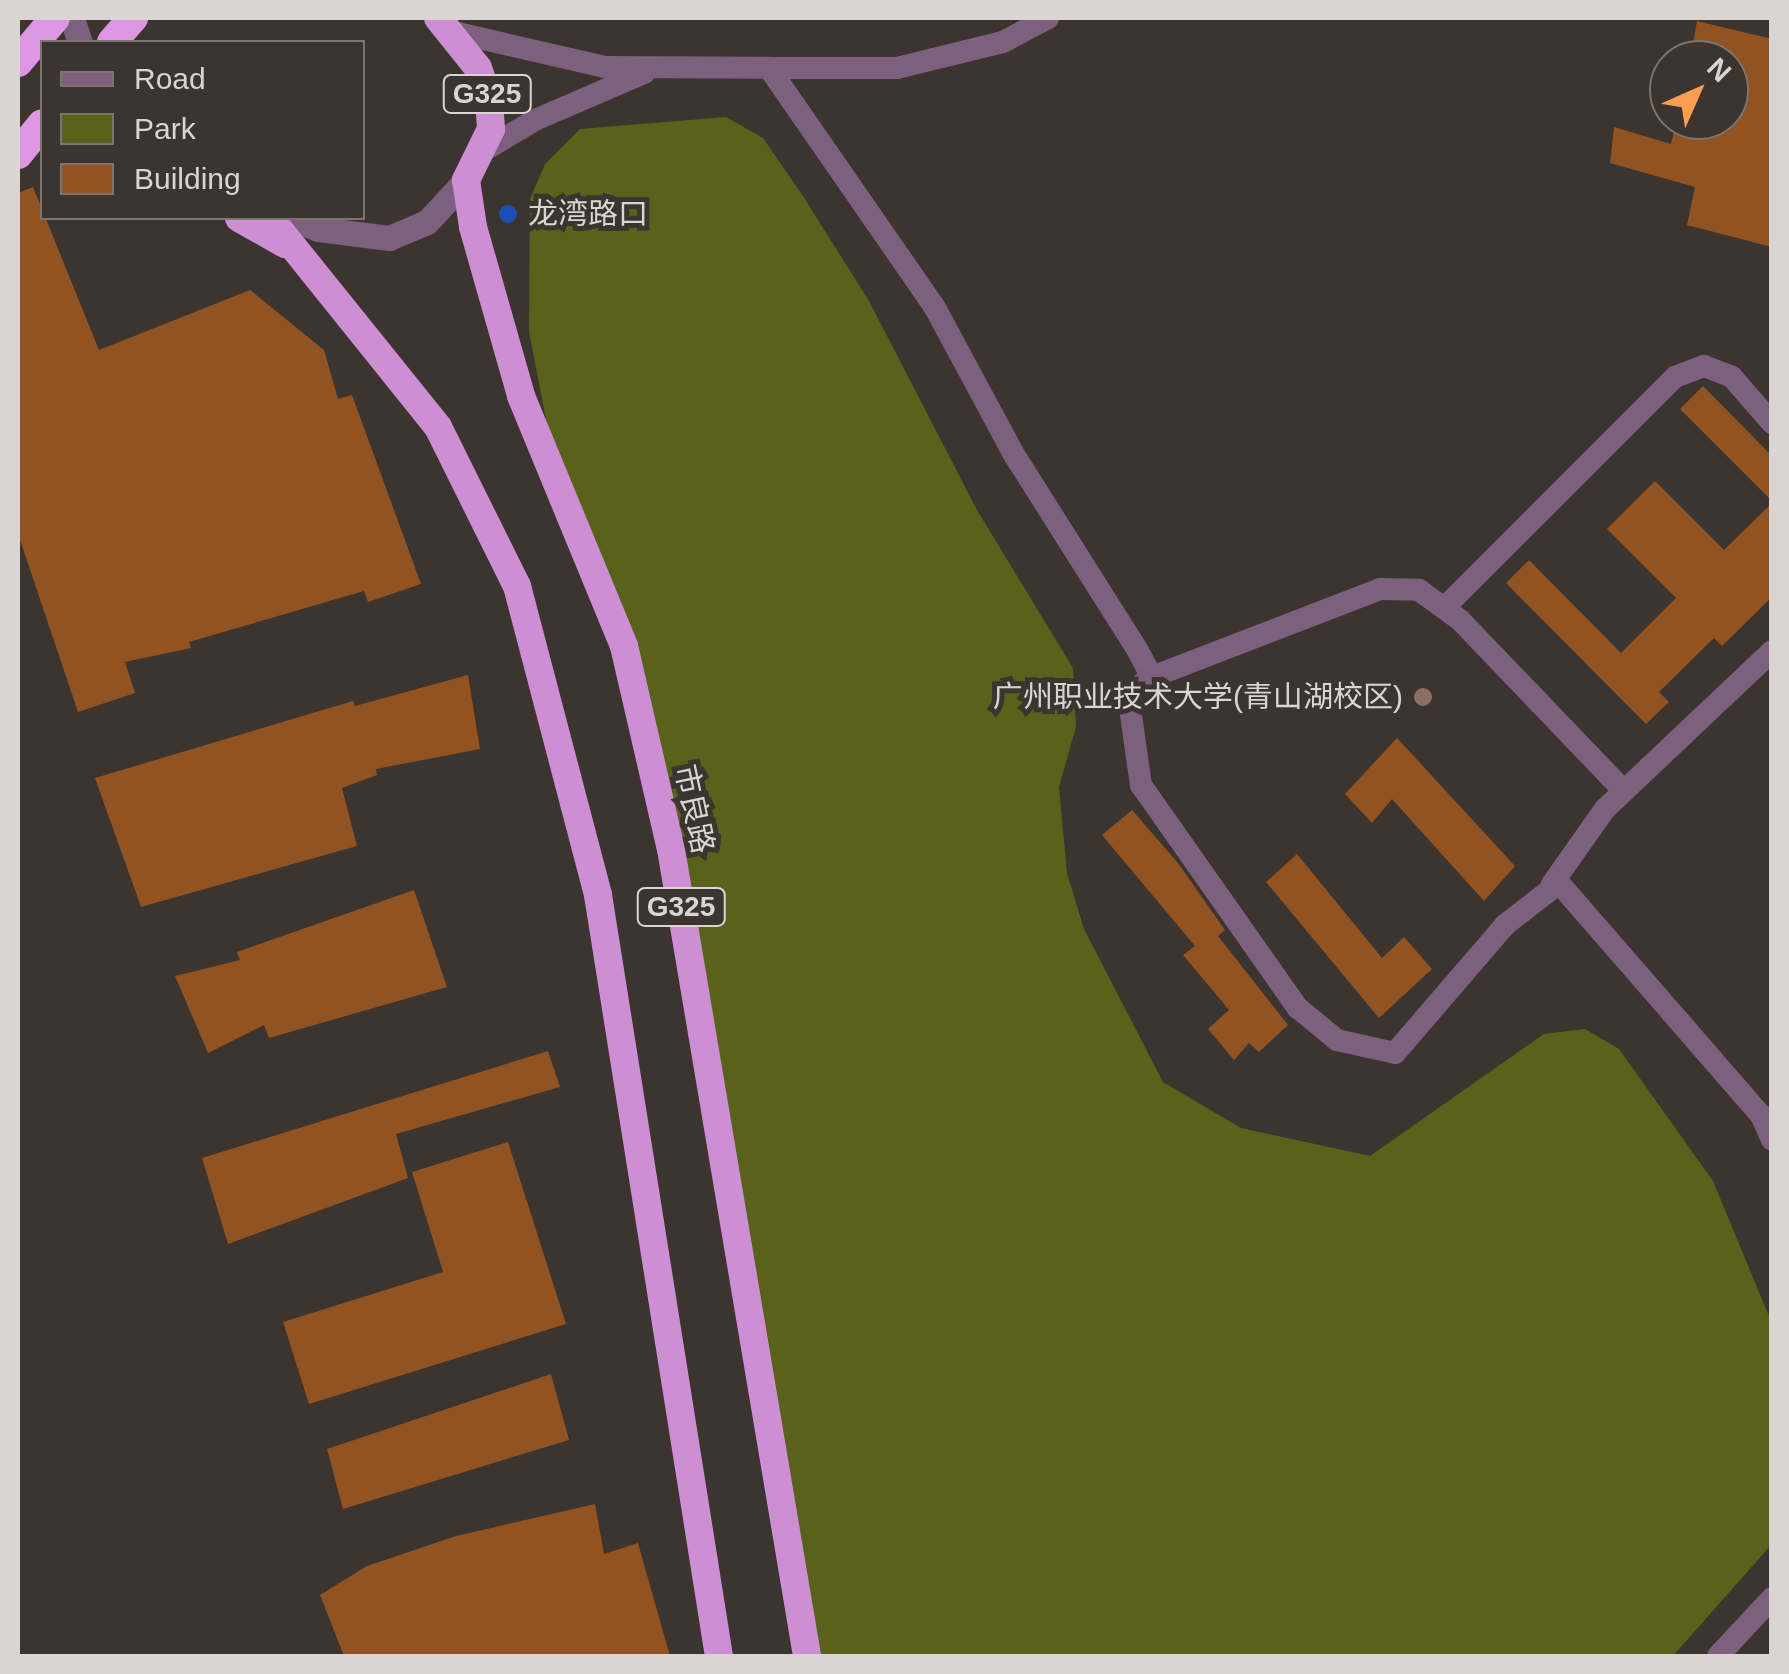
<!DOCTYPE html>
<html>
<head>
<meta charset="utf-8">
<style>
  body { margin:0 }
  #map { position:relative; width:1789px; height:1674px; overflow:hidden; background:#3b342f; font-family:Helvetica,"Noto Sans SC",sans-serif }
  div>[style] { position:absolute }
  .green>* { inset:0; background:#58621a }
  .building>* { inset:0; background:#915321 }
  .minor>* { height:22px; margin:-11px; padding:0 11px; transform-origin:11px; border-radius:11px; background:#7c607e }
  .tertiary>* { height:25px; margin:-12.5px; padding:0 12.5px; transform-origin:12.5px; border-radius:12.5px; background:#7c607e }
  .trunk>* { height:28px; margin:-14px; padding:0 14px; transform-origin:14px; border-radius:14px; background:#ce8ed4 }
  .motorway>* { height:30px; margin:-15px; padding:0 15px; transform-origin:15px; border-radius:15px; background:#dc96e2 }
  .motorway-bridge>* { height:30px; margin:-15px; padding:0 15px; transform-origin:15px; border-radius:15px; background:#dc96e2 }
  .dots>* { width:28px; height:28px; translate:-50% -50%; box-sizing:border-box; border:5px solid #3b342f; border-radius:50% }
  span { translate:-50% -50%; white-space:nowrap; text-align:center; line-height:1.15; -webkit-text-stroke:10px #3b342f; paint-order:stroke }
  .shield-label span { padding:2px 8px; background:#3b342f; border:2px solid; border-radius:8px; -webkit-text-stroke-width:0 }
  .shield-label { font-size:28px; color:#dad5d2; font-weight:700 }
  .poi-label { font-size:30px; color:#dad5d2 }
  .left { translate:0 -50%; text-align:left }
  .right { translate:-100% -50%; text-align:right }
  .street-label { font-size:30px; color:#dad5d2 }
  .frame { position:absolute; inset:0; border:20px solid #dad5d2; pointer-events:none }
  .legend { position:absolute; left:40px; top:40px; width:325px; height:180px; box-sizing:border-box; background:#3b342f; border:2px solid #7b7470; margin:0; padding:12px 18px; list-style:none; font-size:30px; color:#dad5d2 }
  .legend li { display:flex; align-items:center; gap:20px; height:50px }
  .legend b { width:50px; border:2px solid #7b7470 }
  .north { position:absolute; left:1649px; top:40px; width:100px; height:100px; box-sizing:border-box; background:#3b342f; border:2px solid #7b7470; border-radius:50%; rotate:45deg; font-size:28px; font-weight:700; line-height:40px; text-align:center; color:#dad5d2 }
  .north::after { content:''; display:block; margin:auto; width:35px; height:45px; background:#fb9e52; clip-path:polygon(50% 0,100% 100%,50% 72%,0 100%) }
</style>
</head>
<body>
<div id="map">
  <div class="green">
    <div style="clip-path:polygon(726px 117px,763px 138px,803px 196px,869px 301px,977px 510px,1073px 668px,1076px 727px,1059px 787px,1067px 873px,1084px 929px,1163px 1082px,1241px 1128px,1370px 1156px,1544px 1034px,1585px 1029px,1619px 1049px,1713px 1181px,1771px 1321px,1771px 1545px,1673px 1656px,817px 1656px,658px 741px,552px 450px,529px 332px,530px 199px,545px 164px,580px 129px)"></div>
  </div>
  <div class="building">
    <div style="clip-path:polygon(1697px 21px,1772px 39px,1772px 247px,1687px 225px,1695px 187px,1610px 163px,1614px 127px,1671px 144px,1675px 128px,1701px 139px,1705px 120px,1729px 120px,1729px 60px,1690px 60px)"></div>
    <div style="clip-path:polygon(33px 187px,99px 350px,250px 290px,324px 350px,338px 399px,352px 395px,421px 584px,368px 602px,364px 591px,189px 642px,191px 648px,125px 662px,135px 693px,78px 712px,18px 534px,18px 193px)"></div>
    <div style="clip-path:polygon(1703px 386px,1772px 456px,1772px 501px,1680px 409px)"></div>
    <div style="clip-path:polygon(1655px 481px,1724px 550px,1772px 503px,1772px 597px,1722px 646px,1714px 638px,1659px 692px,1669px 702px,1646px 724px,1506px 583px,1529px 560px,1621px 653px,1676px 598px,1607px 529px)"></div>
    <div style="clip-path:polygon(468px 675px,480px 749px,376px 769px,377px 775px,342px 788px,357px 846px,141px 907px,95px 778px,353px 701px,355px 706px)"></div>
    <div style="clip-path:polygon(1397px 738px,1515px 866px,1484px 901px,1392px 799px,1372px 823px,1345px 794px)"></div>
    <div style="clip-path:polygon(1132px 810px,1178px 863px,1225px 930px,1218px 936px,1288px 1025px,1259px 1052px,1249px 1043px,1234px 1060px,1208px 1029px,1229px 1010px,1183px 955px,1195px 946px,1102px 835px)"></div>
    <div style="clip-path:polygon(1297px 854px,1382px 958px,1404px 937px,1432px 969px,1379px 1018px,1266px 882px)"></div>
    <div style="clip-path:polygon(414px 890px,447px 987px,269px 1038px,264px 1025px,208px 1053px,175px 976px,240px 960px,237px 952px)"></div>
    <div style="clip-path:polygon(548px 1051px,560px 1087px,396px 1134px,408px 1178px,228px 1244px,202px 1158px)"></div>
    <div style="clip-path:polygon(508px 1142px,566px 1324px,309px 1404px,283px 1322px,443px 1272px,412px 1172px)"></div>
    <div style="clip-path:polygon(551px 1374px,569px 1440px,343px 1509px,327px 1449px)"></div>
    <div style="clip-path:polygon(595px 1504px,604px 1554px,638px 1543px,670px 1656px,344px 1656px,320px 1595px,367px 1566px,456px 1536px)"></div>
  </div>
  <div class="minor">
    <div style="left:453px;top:32px;width:156px;rotate:13deg"></div>
    <div style="left:605px;top:67px;width:164px;rotate:0.3deg"></div>
    <div style="left:769px;top:68px;width:290px;rotate:55.3deg"></div>
    <div style="left:934px;top:306px;width:167px;rotate:61.7deg"></div>
    <div style="left:1013px;top:453px;width:234px;rotate:57.7deg"></div>
    <div style="left:1138px;top:651px;width:30px;rotate:62deg"></div>
    <div style="left:1152px;top:677px;width:29px;rotate:145deg"></div>
    <div style="left:1128px;top:694px;width:92px;rotate:81.9deg"></div>
    <div style="left:1141px;top:785px;width:273px;rotate:54.9deg"></div>
    <div style="left:1298px;top:1008px;width:50px;rotate:39.4deg"></div>
    <div style="left:1337px;top:1040px;width:59px;rotate:12.6deg"></div>
    <div style="left:1395px;top:1053px;width:169px;rotate:-49.3deg"></div>
    <div style="left:1505px;top:925px;width:68px;rotate:-37.9deg"></div>
    <div style="left:1559px;top:883px;width:308px;rotate:49deg"></div>
    <div style="left:1761px;top:1115px;width:27px;rotate:66deg"></div>
    <div style="left:769px;top:68px;width:128px"></div>
    <div style="left:897px;top:68px;width:109px;rotate:-13.8deg"></div>
    <div style="left:1003px;top:42px;width:51px;rotate:-28.1deg"></div>
    <div style="left:483px;top:151px;width:61px;rotate:-30.8deg"></div>
    <div style="left:535px;top:120px;width:119px;rotate:-23.3deg"></div>
    <div style="left:1444px;top:608px;width:327px;rotate:-45deg"></div>
    <div style="left:1675px;top:377px;width:31px;rotate:-21deg"></div>
    <div style="left:1704px;top:366px;width:30px;rotate:21deg"></div>
    <div style="left:1732px;top:377px;width:61px;rotate:49deg"></div>
    <div style="left:1152px;top:677px;width:244px;rotate:-21.1deg"></div>
    <div style="left:1380px;top:589px;width:39px;rotate:1deg"></div>
    <div style="left:1419px;top:590px;width:51px;rotate:36.2deg"></div>
    <div style="left:1460px;top:620px;width:237px;rotate:46.2deg"></div>
    <div style="left:1552px;top:884px;width:92px;rotate:-54.8deg"></div>
    <div style="left:1605px;top:809px;width:230px;rotate:-43.4deg"></div>
    <div style="left:1718px;top:1656px;width:79px;rotate:-47deg"></div>
  </div>
  <div class="tertiary">
    <div style="left:72px;top:18px;width:25px;rotate:72deg"></div>
    <div style="left:290px;top:218px;width:30px;rotate:21deg"></div>
    <div style="left:318px;top:229px;width:72px;rotate:7.2deg"></div>
    <div style="left:389px;top:238px;width:41px;rotate:-22.8deg"></div>
    <div style="left:427px;top:222px;width:57px;rotate:-47.1deg"></div>
  </div>
  <div class="trunk">
    <div style="left:438px;top:18px;width:64px;rotate:51.3deg"></div>
    <div style="left:478px;top:68px;width:34px;rotate:71deg"></div>
    <div style="left:489px;top:100px;width:29px;rotate:86deg"></div>
    <div style="left:491px;top:129px;width:57px;rotate:116.1deg"></div>
    <div style="left:466px;top:180px;width:48px;rotate:81.5deg"></div>
    <div style="left:473px;top:227px;width:176px;rotate:74.1deg"></div>
    <div style="left:521px;top:396px;width:270px;rotate:67.6deg"></div>
    <div style="left:624px;top:646px;width:208px;rotate:77deg"></div>
    <div style="left:671px;top:849px;width:818px;rotate:80.43deg"></div>
    <div style="left:239px;top:218px;width:53px;rotate:29.5deg"></div>
    <div style="left:270px;top:218px;width:268px;rotate:51.2deg"></div>
    <div style="left:438px;top:427px;width:178px;rotate:63.6deg"></div>
    <div style="left:517px;top:586px;width:319px;rotate:75.3deg"></div>
    <div style="left:598px;top:895px;width:771px;rotate:80.97deg"></div>
  </div>
  <div class="motorway">
    <div style="left:112px;top:42px;width:32px;rotate:-49deg"></div>
    <div style="left:18px;top:62px;width:57px;rotate:-49.9deg"></div>
  </div>
  <div class="motorway-bridge">
    <div style="left:18px;top:154px;width:38px;rotate:-51deg"></div>
  </div>
  <div class="dots">
    <div style="left:508px;top:214px;background:#1a4fb4"></div>
    <div style="left:1423px;top:697px;background:#8d6e63"></div>
  </div>
  <div class="shield-label">
    <span style="left:487px;top:94px">G325</span>
    <span style="left:681px;top:907px">G325</span>
  </div>
  <div class="poi-label">
    <span class="left" style="left:528px;top:214px">龙湾路口</span>
    <span class="right" style="left:1403px;top:697px">广州职业技术大学(青山湖校区)</span>
  </div>
  <div class="street-label">
    <span style="left:694px;top:809px;rotate:78deg">市良路</span>
  </div>
  <div class="frame"></div>
  <ul class="legend">
  <li><b style="height:12px;background:#7c607e"></b>Road</li>
  <li><b style="height:28px;background:#58621a"></b>Park</li>
  <li><b style="height:28px;background:#915321"></b>Building</li>
  </ul>
  <div class="north">N</div>
</div>
</body>
</html>
